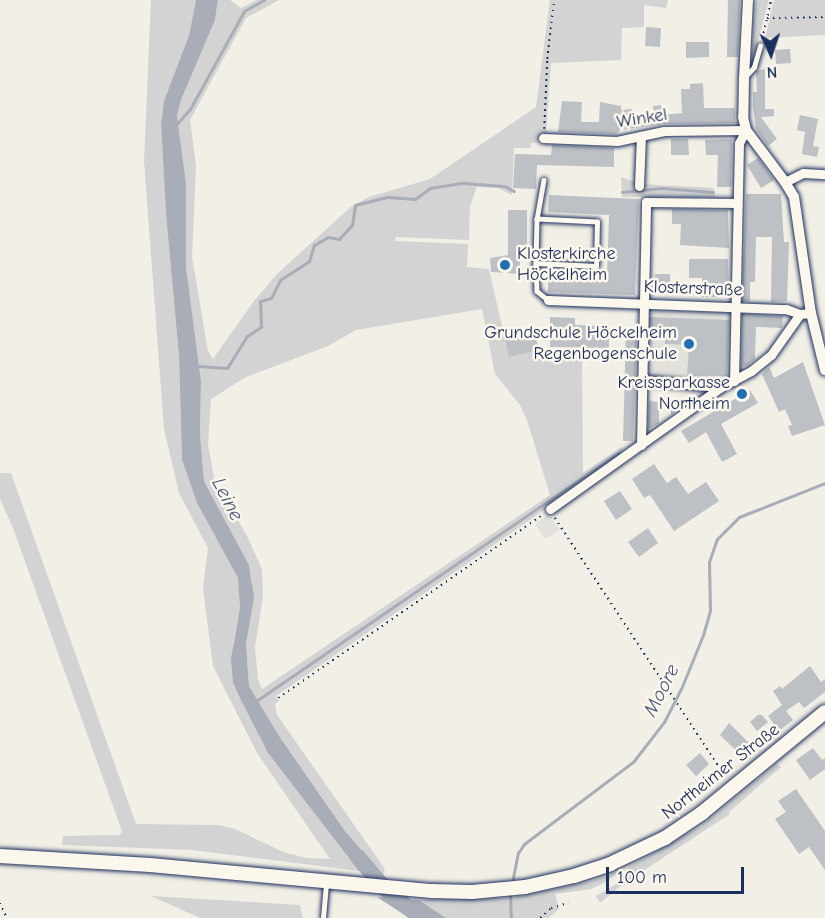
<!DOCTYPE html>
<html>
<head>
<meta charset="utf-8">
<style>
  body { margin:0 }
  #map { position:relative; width:825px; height:918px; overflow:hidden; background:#f2efe6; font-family:"Comic Neue",sans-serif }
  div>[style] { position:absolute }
  .built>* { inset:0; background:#e2e1dc }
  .green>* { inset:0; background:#d2d3d2 }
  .water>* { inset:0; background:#a9adb7 }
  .stream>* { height:3px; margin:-1.5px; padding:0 1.5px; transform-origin:1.5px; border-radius:1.5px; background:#a9adb7 }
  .river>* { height:16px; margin:-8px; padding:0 8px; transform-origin:8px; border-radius:8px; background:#a9adb7 }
  .building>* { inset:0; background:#bdc0c4 }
  .path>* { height:1.5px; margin-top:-0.75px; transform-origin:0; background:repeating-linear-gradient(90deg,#1b2f5e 0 1.5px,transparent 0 6px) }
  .roads { filter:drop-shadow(0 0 2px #1b2f5e) drop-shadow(0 0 2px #1b2f5e) }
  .service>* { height:4.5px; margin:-2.25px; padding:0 2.25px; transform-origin:2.25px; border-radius:2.25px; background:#fbf7ec }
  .minor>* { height:9px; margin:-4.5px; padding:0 4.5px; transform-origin:4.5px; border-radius:4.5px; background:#fbf7ec }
  .tertiary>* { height:10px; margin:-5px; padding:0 5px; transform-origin:5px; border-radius:5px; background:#fbf7ec }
  .primary>* { height:14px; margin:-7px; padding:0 7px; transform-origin:7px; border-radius:7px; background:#fbf7ec }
  .dots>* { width:16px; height:16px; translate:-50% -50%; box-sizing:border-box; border:3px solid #fbf7ec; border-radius:50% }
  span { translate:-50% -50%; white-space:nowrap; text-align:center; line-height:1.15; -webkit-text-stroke:5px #fbf7ec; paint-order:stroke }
  .street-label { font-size:18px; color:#1b2f5e }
  .poi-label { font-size:18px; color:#1b2f5e }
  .left { translate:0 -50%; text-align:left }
  .right { translate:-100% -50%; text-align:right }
  .water-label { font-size:20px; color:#465579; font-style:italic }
  .north { position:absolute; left:741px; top:24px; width:60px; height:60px; -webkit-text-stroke:4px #fbf7ec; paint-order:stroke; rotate:177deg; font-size:16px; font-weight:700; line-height:24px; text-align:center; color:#1b2f5e }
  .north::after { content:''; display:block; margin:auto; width:21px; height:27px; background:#1b2f5e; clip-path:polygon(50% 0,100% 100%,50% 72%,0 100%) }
  .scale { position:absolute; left:606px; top:867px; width:138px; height:27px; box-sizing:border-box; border:3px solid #1b2f5e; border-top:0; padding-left:8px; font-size:18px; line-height:21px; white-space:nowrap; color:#1b2f5e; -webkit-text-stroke:4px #fbf7ec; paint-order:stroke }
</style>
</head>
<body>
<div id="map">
  <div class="built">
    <div style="clip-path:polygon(648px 311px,732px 313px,730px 380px,649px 377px,646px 374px)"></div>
    <div style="clip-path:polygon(549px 514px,560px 530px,545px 539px,535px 524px)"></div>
  </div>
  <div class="green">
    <div style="clip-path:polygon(151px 0,196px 0,189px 35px,164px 101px,161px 124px,166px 214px,179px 356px,182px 460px,197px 503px,238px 577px,240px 591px,240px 607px,233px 644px,233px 683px,268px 753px,359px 871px,192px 850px,62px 845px,63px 836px,120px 835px,122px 831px,13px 528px,0 499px,0 473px,11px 473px,136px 824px,218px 825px,235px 829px,283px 852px,306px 858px,330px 859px,257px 753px,213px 666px,203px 588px,208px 548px,179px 493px,164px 429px,144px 161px)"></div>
    <div style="clip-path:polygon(evenodd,218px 0,230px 0,241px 8px,257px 0,279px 0,246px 18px,190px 120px,196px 165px,192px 257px,208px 351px,213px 359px,254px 301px,278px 273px,352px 206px,369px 197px,430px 179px,536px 107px,550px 0,668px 0,666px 8px,644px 5px,644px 27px,622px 28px,621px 60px,551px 63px,546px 135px,540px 135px,538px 143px,531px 143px,530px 148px,514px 148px,512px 195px,498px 188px,477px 187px,470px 206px,469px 240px,396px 237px,395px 241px,468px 244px,467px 267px,489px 269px,509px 357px,539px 350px,582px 352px,583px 473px,622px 447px,622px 456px,276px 696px,279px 701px,275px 704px,277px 715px,385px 869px,383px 875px,345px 831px,281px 739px,249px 686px,246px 644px,252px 580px,249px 565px,204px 481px,200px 434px,201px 381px,186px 267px,186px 183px,177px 116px,181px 100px,215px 20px,218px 0,482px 309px,495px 374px,520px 405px,527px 420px,550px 495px,262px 689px,258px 680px,255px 647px,263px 596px,262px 569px,247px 536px,214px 478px,208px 444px,211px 399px,246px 377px,328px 346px,356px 330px,482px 309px)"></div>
    <div style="clip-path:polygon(756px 0,769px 0,752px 64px,754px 19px)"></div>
    <div style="clip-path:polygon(774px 0,825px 0,825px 35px,765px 38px)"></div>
    <div style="clip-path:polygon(621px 177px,640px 184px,714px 188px,715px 197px,622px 197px)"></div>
    <div style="clip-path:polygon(777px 764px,781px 767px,729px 812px,730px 814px,623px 884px,600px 903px,596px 896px,621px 881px,629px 867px,700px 827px)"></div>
    <div style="clip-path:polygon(619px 872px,606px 882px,591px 889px,555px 894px,559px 909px,548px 918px,446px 918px,419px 900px,513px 898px,588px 882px)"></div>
    <div style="clip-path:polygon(151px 896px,300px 905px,303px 918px,200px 918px)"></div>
  </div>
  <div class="water">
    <div style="clip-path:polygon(196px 0,218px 0,215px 20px,181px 100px,177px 116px,186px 183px,186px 267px,201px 381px,200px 434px,204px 481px,249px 565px,254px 597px,246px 644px,249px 686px,281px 739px,345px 831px,383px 875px,364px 874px,359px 871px,268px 753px,241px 700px,233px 683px,231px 659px,240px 607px,238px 578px,197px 503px,182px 460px,179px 356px,166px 214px,161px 124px,164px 101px,189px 35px)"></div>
    <div style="clip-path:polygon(377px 897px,419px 900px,446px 918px,409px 918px)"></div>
  </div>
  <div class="stream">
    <div style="left:175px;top:126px;width:23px;rotate:-49deg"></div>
    <div style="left:190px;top:109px;width:112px;rotate:-61.1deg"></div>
    <div style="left:244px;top:11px;width:23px;rotate:-29deg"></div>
    <div style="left:622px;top:192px;width:40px;rotate:-5.7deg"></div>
    <div style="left:662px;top:188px;width:51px;rotate:4.5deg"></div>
    <div style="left:199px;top:366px;width:28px;rotate:4deg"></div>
    <div style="left:227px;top:368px;width:38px;rotate:-58deg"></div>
    <div style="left:247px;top:336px;width:17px;rotate:-33deg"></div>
    <div style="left:261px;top:327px;width:26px;rotate:-92deg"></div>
    <div style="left:260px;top:301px;width:11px;rotate:-15deg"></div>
    <div style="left:271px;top:298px;width:20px;rotate:-63deg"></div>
    <div style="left:280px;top:280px;width:35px;rotate:-33deg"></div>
    <div style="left:309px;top:261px;width:17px;rotate:-73deg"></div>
    <div style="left:314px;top:245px;width:16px;rotate:-30deg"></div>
    <div style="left:328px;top:237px;width:11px;rotate:10deg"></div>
    <div style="left:339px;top:239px;width:19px;rotate:-47deg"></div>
    <div style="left:352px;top:225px;width:20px;rotate:-81deg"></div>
    <div style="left:355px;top:205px;width:34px;rotate:-14deg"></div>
    <div style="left:388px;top:197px;width:27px;rotate:4deg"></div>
    <div style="left:415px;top:199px;width:19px;rotate:-36deg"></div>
    <div style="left:430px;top:188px;width:33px;rotate:-9deg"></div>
    <div style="left:463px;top:183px;width:41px;rotate:4.2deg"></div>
    <div style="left:504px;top:186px;width:11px;rotate:27deg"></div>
    <div style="left:256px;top:701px;width:439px;rotate:-34.4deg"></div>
    <div style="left:512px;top:883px;width:31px;rotate:-79deg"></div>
    <div style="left:518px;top:853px;width:11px;rotate:-56deg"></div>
    <div style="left:524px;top:844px;width:136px;rotate:-37deg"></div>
    <div style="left:633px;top:762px;width:51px;rotate:-52.2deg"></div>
    <div style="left:664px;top:722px;width:37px;rotate:-63deg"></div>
    <div style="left:681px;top:689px;width:58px;rotate:-67.8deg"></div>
    <div style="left:703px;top:635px;width:26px;rotate:-74deg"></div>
    <div style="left:710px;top:610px;width:48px;rotate:-91.2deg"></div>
    <div style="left:709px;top:562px;width:24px;rotate:-71deg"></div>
    <div style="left:717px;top:539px;width:31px;rotate:-45deg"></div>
    <div style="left:739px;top:517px;width:92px;rotate:-21.6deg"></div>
    <div style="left:510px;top:893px;width:25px;rotate:88deg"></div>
  </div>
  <div class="river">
    <div style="left:358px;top:857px;width:39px;rotate:50deg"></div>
    <div style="left:383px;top:887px;width:49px;rotate:39.2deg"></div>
  </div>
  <div class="building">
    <div style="clip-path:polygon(728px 0,740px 0,738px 57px,727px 57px)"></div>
    <div style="clip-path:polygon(646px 27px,661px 28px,660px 47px,645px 46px)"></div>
    <div style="clip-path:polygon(686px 42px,709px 42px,709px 57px,686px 58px)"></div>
    <div style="clip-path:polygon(790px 49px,791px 63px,776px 64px,775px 50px)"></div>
    <div style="clip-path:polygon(765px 69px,765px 109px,774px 109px,774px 116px,761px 117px,777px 139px,768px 146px,756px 129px,753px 107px,753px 92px,757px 92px,756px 71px)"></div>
    <div style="clip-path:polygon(703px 83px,704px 108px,735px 108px,735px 123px,664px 124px,620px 130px,616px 134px,558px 132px,562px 101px,582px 102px,581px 122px,599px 122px,600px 102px,621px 106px,621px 110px,632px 109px,633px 115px,654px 113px,653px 106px,661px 105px,662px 115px,682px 113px,681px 89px,690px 89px,690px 84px)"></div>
    <div style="clip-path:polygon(800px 115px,818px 119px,813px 146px,819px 147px,817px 157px,802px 154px,805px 132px,797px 130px)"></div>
    <div style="clip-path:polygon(671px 139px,688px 139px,689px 155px,671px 155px)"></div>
    <div style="clip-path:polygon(732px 139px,731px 187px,717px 187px,718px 155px,706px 155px,705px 140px)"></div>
    <div style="clip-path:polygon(552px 145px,614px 148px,614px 167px,537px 165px,536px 189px,513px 188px,515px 154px,551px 155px)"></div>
    <div style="clip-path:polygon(758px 158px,774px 180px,761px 188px,747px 165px)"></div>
    <div style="clip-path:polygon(746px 194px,781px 194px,784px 242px,789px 242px,787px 301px,771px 302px,772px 237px,756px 237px,755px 282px,750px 282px,750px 301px,742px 301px)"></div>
    <div style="clip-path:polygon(549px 195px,639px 199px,635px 295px,548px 292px,548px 276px,607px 278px,609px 215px,548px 212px)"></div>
    <div style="clip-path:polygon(672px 209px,728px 210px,729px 248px,680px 245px,681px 224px,672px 224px)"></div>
    <div style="clip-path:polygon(508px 210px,527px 210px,527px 245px,520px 245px,520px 274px,491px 272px,490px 258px,508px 255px)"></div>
    <div style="clip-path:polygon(689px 259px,728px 259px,729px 291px,716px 291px,716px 297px,702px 297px,702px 278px,689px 278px)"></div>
    <div style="clip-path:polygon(655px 274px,670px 274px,670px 291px,655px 291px)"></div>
    <div style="clip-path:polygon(742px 314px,783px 316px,782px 328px,756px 327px,755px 359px,746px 366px,741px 366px)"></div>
    <div style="clip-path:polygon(550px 317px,575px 318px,575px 325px,609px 326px,609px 348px,550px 347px)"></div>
    <div style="clip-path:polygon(650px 317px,729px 320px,727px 376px,687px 376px,689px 345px,665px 344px,665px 333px,650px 332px)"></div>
    <div style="clip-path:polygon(626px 328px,637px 329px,633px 441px,623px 441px)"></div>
    <div style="clip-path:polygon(535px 333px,539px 350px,509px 357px,505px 340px)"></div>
    <div style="clip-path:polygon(803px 362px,825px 425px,792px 436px,788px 426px,792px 425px,785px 409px,779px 412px,762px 374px,769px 367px,774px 378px)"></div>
    <div style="clip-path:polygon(750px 390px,758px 403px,721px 424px,737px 454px,722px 462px,706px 432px,689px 443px,681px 431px)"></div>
    <div style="clip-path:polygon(676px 400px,681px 408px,671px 414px,666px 406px)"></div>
    <div style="clip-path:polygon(649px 401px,659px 402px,659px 423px,651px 428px,648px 428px)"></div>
    <div style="clip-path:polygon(654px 464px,667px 483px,676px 477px,688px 494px,706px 482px,719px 501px,674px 531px,650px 495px,644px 498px,632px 479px)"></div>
    <div style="clip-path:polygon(620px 491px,632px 509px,616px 520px,604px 501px)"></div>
    <div style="clip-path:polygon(648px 528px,658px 543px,639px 557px,628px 542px)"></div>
    <div style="clip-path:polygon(810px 666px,821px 682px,825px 679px,825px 692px,804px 708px,799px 702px,786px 711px,793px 720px,779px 731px,768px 716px,782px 705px,773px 691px,780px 686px,782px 689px)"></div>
    <div style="clip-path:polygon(758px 715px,762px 715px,768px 722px,757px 731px,750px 722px)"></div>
    <div style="clip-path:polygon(729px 723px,754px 748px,743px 757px,720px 735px)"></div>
    <div style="clip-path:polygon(813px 748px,822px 760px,825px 758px,825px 769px,810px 780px,796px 760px)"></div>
    <div style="clip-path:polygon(700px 753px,709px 764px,696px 776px,686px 765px)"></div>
    <div style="clip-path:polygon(796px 789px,825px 831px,825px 870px,809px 847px,799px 854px,775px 819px,786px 812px,778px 801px)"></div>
  </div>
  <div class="path">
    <div style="left:767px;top:18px;width:58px;rotate:-1deg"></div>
    <div style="left:762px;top:39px;width:40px;rotate:-77deg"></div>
    <div style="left:544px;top:129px;width:70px;rotate:-87.5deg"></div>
    <div style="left:547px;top:59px;width:59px;rotate:-83.2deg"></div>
    <div style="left:555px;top:518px;width:310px;rotate:56.6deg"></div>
    <div style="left:278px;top:698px;width:321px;rotate:-34.7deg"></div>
    <div style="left:0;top:903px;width:17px;rotate:65deg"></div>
    <div style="left:540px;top:918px;width:15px;rotate:-42deg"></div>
    <div style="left:551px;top:908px;width:18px;rotate:-16deg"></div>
  </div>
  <div class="roads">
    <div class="service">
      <div style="left:746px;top:76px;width:12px;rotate:-48deg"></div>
      <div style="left:754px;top:67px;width:22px;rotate:-74deg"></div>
      <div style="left:544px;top:180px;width:40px;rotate:100deg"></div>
      <div style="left:537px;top:219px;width:44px;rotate:91.3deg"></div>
      <div style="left:536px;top:263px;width:28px;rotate:88deg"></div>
      <div style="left:537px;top:291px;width:14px;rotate:39deg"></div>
      <div style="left:536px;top:263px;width:60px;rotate:2.9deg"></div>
      <div style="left:596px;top:266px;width:44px;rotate:-88.7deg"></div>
      <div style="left:597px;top:222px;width:60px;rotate:-177.1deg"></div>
      <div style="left:323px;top:918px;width:34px;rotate:-85deg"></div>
    </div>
    <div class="minor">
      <div style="left:543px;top:138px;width:74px;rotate:2.3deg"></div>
      <div style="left:617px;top:141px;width:48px;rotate:-12deg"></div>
      <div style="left:664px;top:131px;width:82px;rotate:-0.7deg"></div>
      <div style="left:746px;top:130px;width:15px;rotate:118deg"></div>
      <div style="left:739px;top:143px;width:238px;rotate:91.2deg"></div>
      <div style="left:785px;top:182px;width:20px;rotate:-27deg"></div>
      <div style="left:803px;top:173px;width:22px;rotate:3deg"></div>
      <div style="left:639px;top:186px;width:50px;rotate:-87.7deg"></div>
      <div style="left:548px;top:300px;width:238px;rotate:2.2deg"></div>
      <div style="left:786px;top:309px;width:15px;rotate:20deg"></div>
      <div style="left:642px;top:380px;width:79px;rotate:5.1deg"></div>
      <div style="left:641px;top:445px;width:243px;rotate:-88.8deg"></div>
      <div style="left:646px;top:202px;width:91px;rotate:0.6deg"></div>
      <div style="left:550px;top:509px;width:210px;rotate:-35.5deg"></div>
      <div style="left:721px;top:387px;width:34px;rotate:-28deg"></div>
      <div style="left:751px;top:371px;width:26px;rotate:-39deg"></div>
      <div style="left:771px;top:355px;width:50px;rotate:-54.7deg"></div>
      <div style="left:800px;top:314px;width:11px;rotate:-5deg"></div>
    </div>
    <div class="tertiary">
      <div style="left:748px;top:0;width:78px;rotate:92.9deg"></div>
      <div style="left:744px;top:78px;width:39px;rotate:91deg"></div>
      <div style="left:743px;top:117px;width:13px;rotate:77deg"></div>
      <div style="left:746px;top:130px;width:65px;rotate:53.1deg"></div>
      <div style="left:785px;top:182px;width:17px;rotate:59deg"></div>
      <div style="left:794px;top:197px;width:117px;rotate:81.7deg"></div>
      <div style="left:811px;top:313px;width:59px;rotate:76.2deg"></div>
    </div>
    <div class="primary">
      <div style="left:0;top:856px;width:150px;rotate:3.4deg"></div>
      <div style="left:150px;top:865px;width:283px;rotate:5.3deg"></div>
      <div style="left:432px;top:891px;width:40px;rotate:1.4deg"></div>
      <div style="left:472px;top:892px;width:53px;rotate:-5.4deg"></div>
      <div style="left:525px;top:887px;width:50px;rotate:-12.7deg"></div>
      <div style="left:574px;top:876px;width:38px;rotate:-18deg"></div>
      <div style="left:610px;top:864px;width:61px;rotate:-25.3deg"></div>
      <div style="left:665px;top:838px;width:45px;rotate:-34deg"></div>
      <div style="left:702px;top:813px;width:159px;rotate:-39.4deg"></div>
    </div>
  </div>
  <div class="dots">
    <div style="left:505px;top:265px;background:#1f6fb2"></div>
    <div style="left:689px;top:344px;background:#1f6fb2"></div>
    <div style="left:742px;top:394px;background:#1f6fb2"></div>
  </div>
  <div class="street-label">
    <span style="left:642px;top:119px;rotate:-9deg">Winkel</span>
    <span style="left:693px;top:289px;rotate:2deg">Klosterstraße</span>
    <span style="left:721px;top:772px;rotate:-38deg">Northeimer Straße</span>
  </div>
  <div class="poi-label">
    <span class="left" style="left:517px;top:265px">Klosterkirche<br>Höckelheim</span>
    <span class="right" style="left:677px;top:344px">Grundschule Höckelheim<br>Regenbogenschule</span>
    <span class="right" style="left:730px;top:394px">Kreissparkasse<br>Northeim</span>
  </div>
  <div class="water-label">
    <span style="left:228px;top:499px;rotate:63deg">Leine</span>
    <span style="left:661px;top:690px;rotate:-63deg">Moore</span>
  </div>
  <div class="north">N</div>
  <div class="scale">100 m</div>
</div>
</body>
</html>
